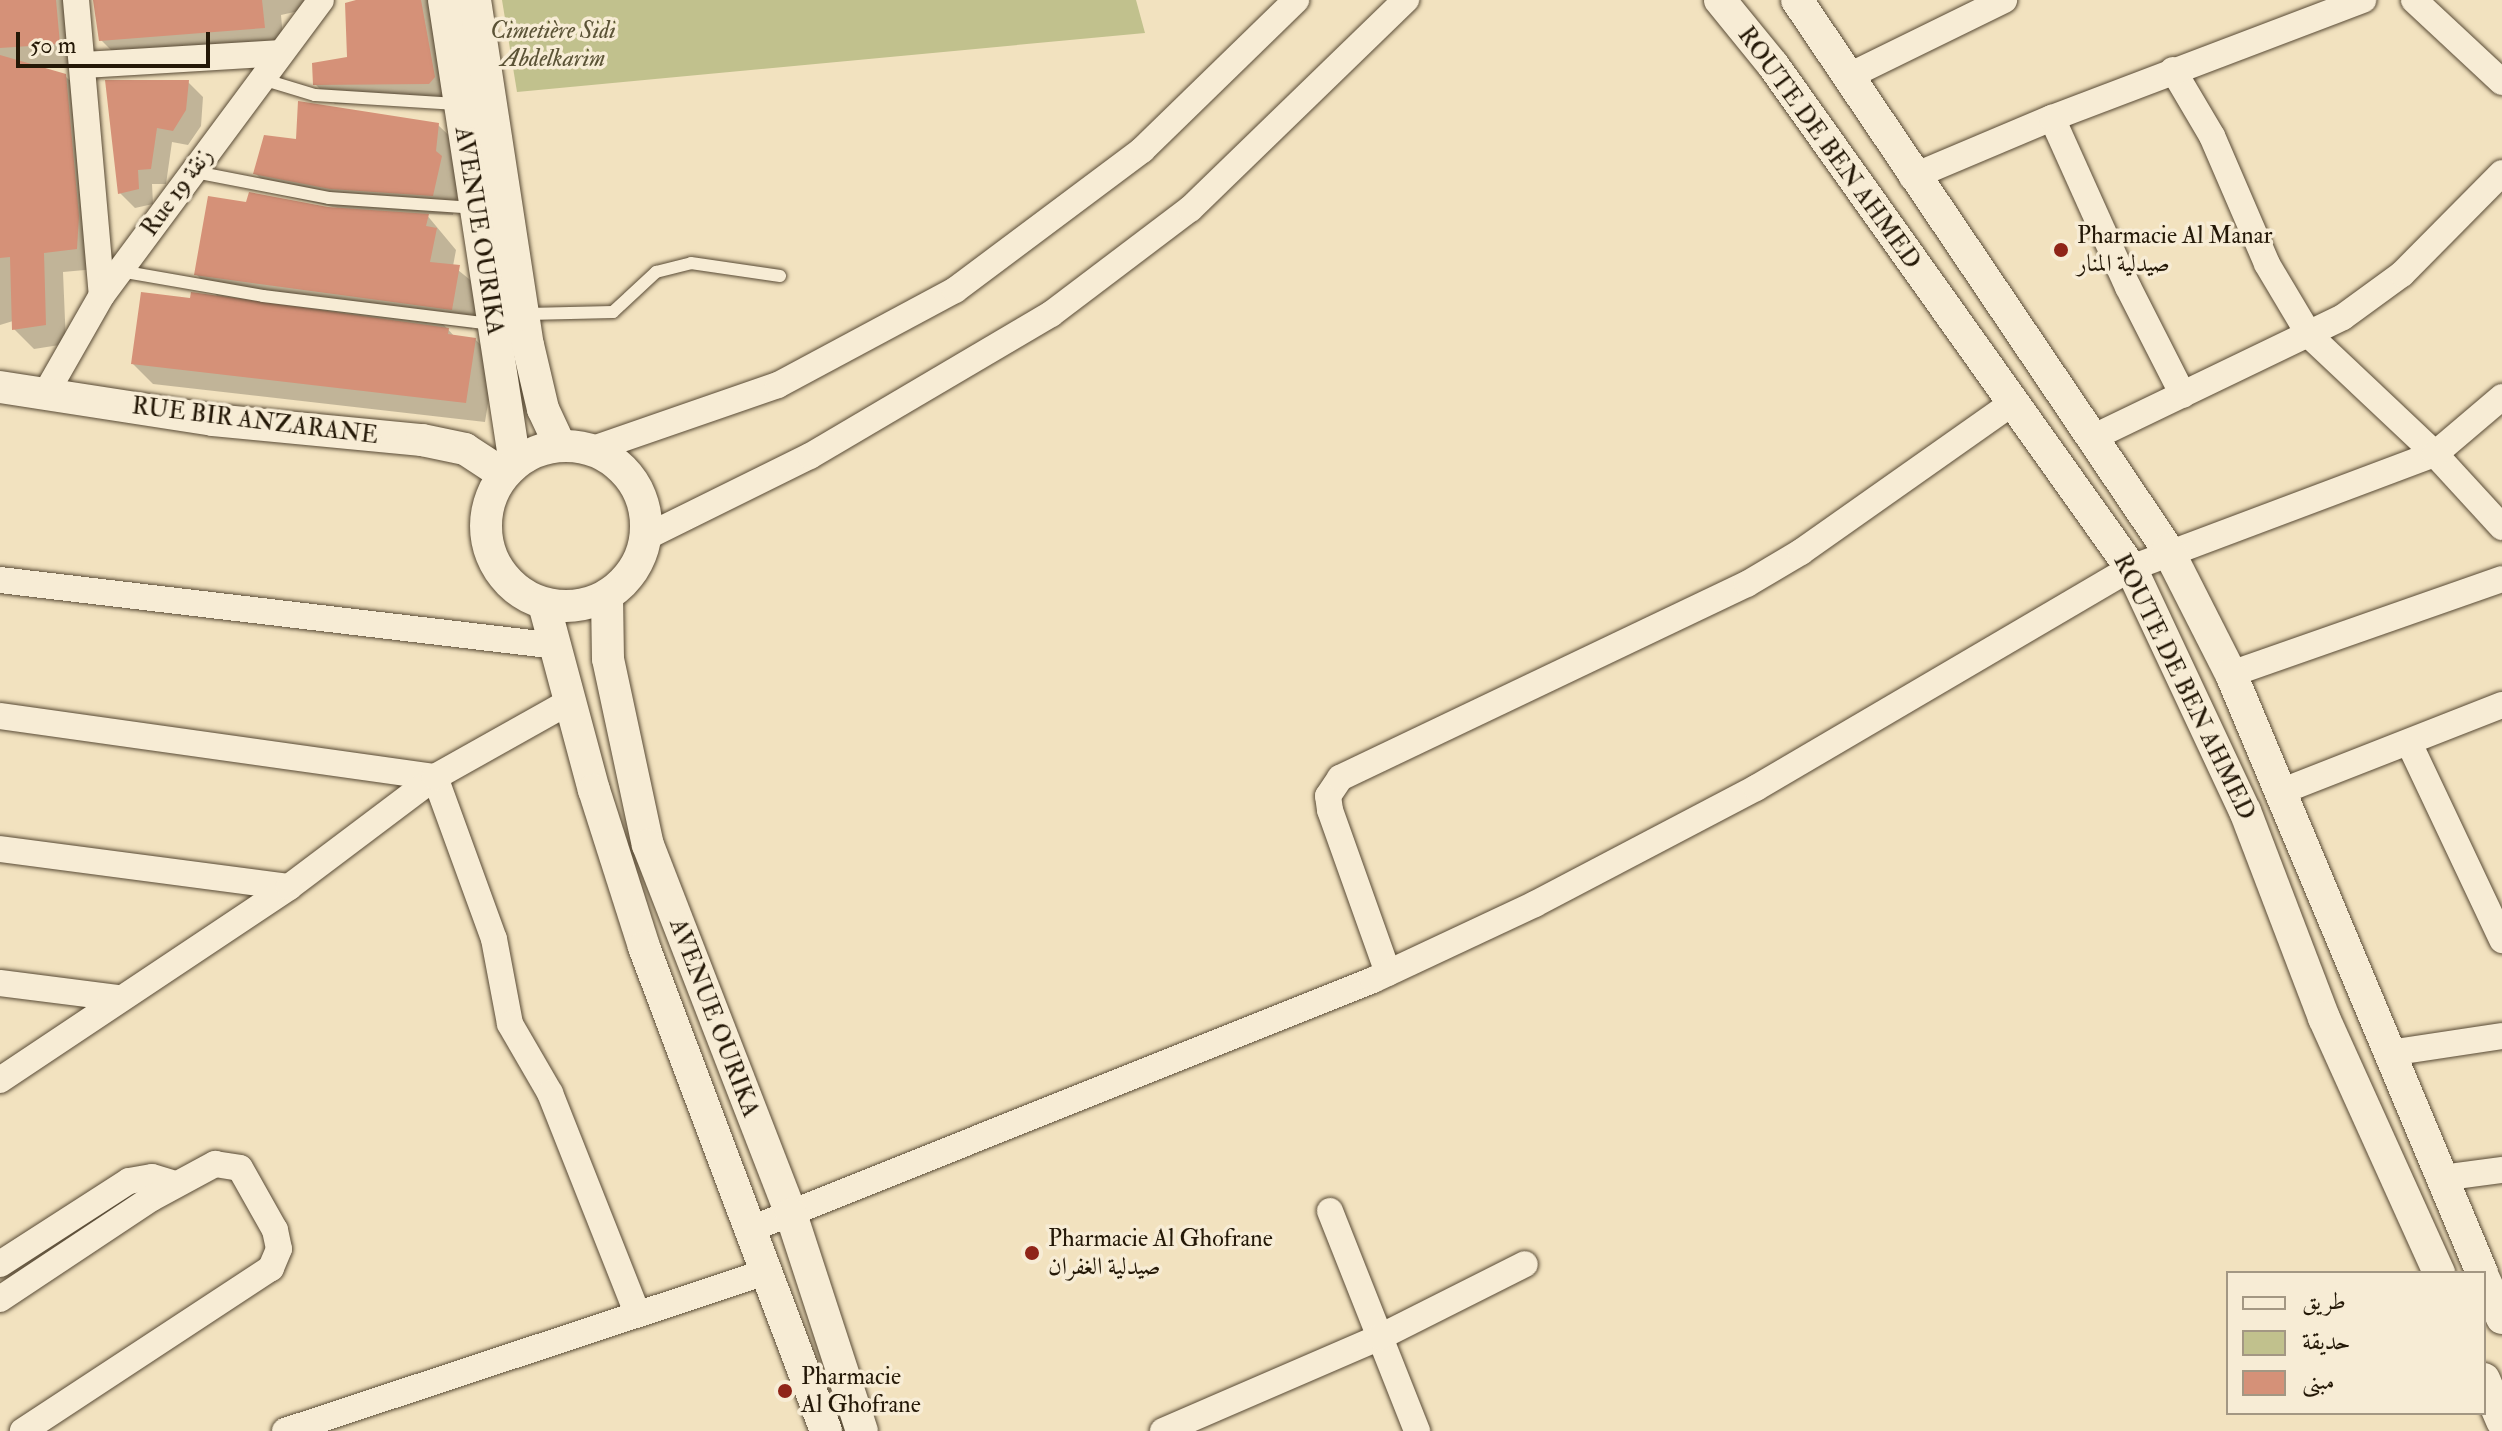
<!DOCTYPE html>
<html>
<head>
<meta charset="utf-8">
<style>
  body { margin:0 }
  #map { position:relative; width:2502px; height:1431px; overflow:hidden; background:#f2e2bf; font-family:"IM FELL Double Pica",Amiri,serif }
  div>[style] { position:absolute }
  .green>* { inset:0; background:#c1c18d }
  .shadow>* { inset:0; background:#0003 }
  .building>* { inset:0; background:#d59178 }
  .roads { filter:drop-shadow(0 0 2px #584a35) drop-shadow(0 0 2px #584a35) }
  .service>* { height:12px; margin:-6px; padding:0 6px; transform-origin:6px; border-radius:6px; background:#f7ecd5 }
  .minor>* { height:26px; margin:-13px; padding:0 13px; transform-origin:13px; border-radius:13px; background:#f7ecd5 }
  .tertiary>* { height:32px; margin:-16px; padding:0 16px; transform-origin:16px; border-radius:16px; background:#f7ecd5 }
  .tertiary>.ring { margin:-16px; padding:0; box-sizing:content-box; background:none; border:32px solid #f7ecd5; border-radius:50% }
  .dots>* { width:22px; height:22px; translate:-50% -50%; box-sizing:border-box; border:4px solid #f7ecd5; border-radius:50% }
  span { translate:-50% -50%; white-space:nowrap; text-align:center; line-height:1.15; -webkit-text-stroke:7px #f7ecd5; paint-order:stroke }
  .park-label { font-size:24px; color:#5b5336; font-style:italic }
  .street-label { font-size:24px; color:#241807 }
  .poi-label { font-size:24px; color:#241807 }
  .left { translate:0 -50%; text-align:left }
  .legend { position:absolute; left:2226px; top:1271px; width:260px; height:144px; box-sizing:border-box; background:#f7ecd5; border:2px solid #a39783; margin:0; padding:10px 14px; list-style:none; font-size:24px; color:#241807 }
  .legend li { display:flex; align-items:center; gap:16px; height:40px }
  .legend b { width:40px; border:2px solid #a39783 }
  .scale { position:absolute; left:16px; top:32px; width:194px; height:36px; box-sizing:border-box; border:4px solid #241807; border-top:0; padding-left:10px; font-size:24px; line-height:28px; white-space:nowrap; color:#241807; -webkit-text-stroke:6px #f7ecd5; paint-order:stroke }
</style>
</head>
<body>
<div id="map">
  <div class="green">
    <div style="clip-path:polygon(502px 0,1136px 0,1145px 33px,517px 92px)"></div>
  </div>
  <div class="shadow">
    <div style="clip-path:polygon(0 0,72px 0,79px 63px,34px 66px,65px 76px,86px 96px,96px 269px,63px 272px,66px 344px,34px 349px,14px 329px,13px 321px,0 325px)"></div>
    <div style="clip-path:polygon(95px 0,316px 0,317px 7px,281px 15px,284px 48px,121px 60px,101px 40px)"></div>
    <div style="clip-path:polygon(364px 0,437px 0,449px 104px,335px 104px,315px 84px,350px 59px)"></div>
    <div style="clip-path:polygon(106px 82px,188px 82px,203px 97px,201px 126px,188px 145px,172px 142px,166px 184px,152px 184px,153px 204px,135px 208px,120px 193px)"></div>
    <div style="clip-path:polygon(438px 125px,459px 145px,461px 178px,453px 215px,426px 214px,456px 250px,453px 266px,479px 287px,472px 329px,444px 325px,455px 337px,475px 339px,495px 360px,485px 422px,153px 384px,133px 364px,191px 300px,220px 299px,196px 274px,247px 204px,346px 210px,276px 194px,256px 174px,298px 141px)"></div>
  </div>
  <div class="building">
    <div style="clip-path:polygon(0 0,56px 0,60px 44px,0 48px)"></div>
    <div style="clip-path:polygon(93px 0,262px 0,265px 28px,99px 41px)"></div>
    <div style="clip-path:polygon(356px 0,421px 0,435px 77px,429px 84px,313px 85px,312px 63px,347px 57px,345px 3px)"></div>
    <div style="clip-path:polygon(0 55px,66px 74px,79px 216px,77px 249px,44px 253px,46px 325px,12px 330px,10px 257px,0 258px)"></div>
    <div style="clip-path:polygon(105px 80px,189px 80px,186px 110px,173px 131px,157px 128px,151px 169px,138px 170px,139px 189px,118px 194px)"></div>
    <div style="clip-path:polygon(298px 101px,439px 123px,436px 151px,442px 156px,433px 196px,330px 189px,253px 174px,264px 135px,296px 139px)"></div>
    <div style="clip-path:polygon(249px 192px,328px 207px,429px 214px,426px 226px,437px 228px,430px 262px,460px 265px,452px 310px,194px 275px,208px 196px,246px 202px)"></div>
    <div style="clip-path:polygon(141px 292px,190px 298px,191px 292px,449px 328px,448px 334px,476px 338px,466px 403px,131px 364px)"></div>
  </div>
  <div class="roads">
    <div class="service">
      <div style="left:262px;top:79px;width:55px;rotate:16.8deg"></div>
      <div style="left:315px;top:95px;width:142px;rotate:3.6deg"></div>
      <div style="left:195px;top:172px;width:136px;rotate:11deg"></div>
      <div style="left:329px;top:198px;width:145px;rotate:3.9deg"></div>
      <div style="left:120px;top:271px;width:145px;rotate:9.9deg"></div>
      <div style="left:263px;top:296px;width:231px;rotate:7deg"></div>
      <div style="left:527px;top:314px;width:86px;rotate:-1.3deg"></div>
      <div style="left:613px;top:312px;width:59px;rotate:-42.9deg"></div>
      <div style="left:656px;top:272px;width:36px;rotate:-14deg"></div>
      <div style="left:691px;top:263px;width:90px;rotate:8.3deg"></div>
    </div>
    <div class="minor">
      <div style="left:76px;top:0;width:296px;rotate:85deg"></div>
      <div style="left:2414px;top:0;width:120px;rotate:43deg"></div>
      <div style="left:84px;top:65px;width:194px;rotate:-3.5deg"></div>
      <div style="left:2173px;top:70px;width:77px;rotate:59.4deg"></div>
      <div style="left:2212px;top:136px;width:139px;rotate:66.7deg"></div>
      <div style="left:2267px;top:264px;width:84px;rotate:59.2deg"></div>
      <div style="left:2310px;top:336px;width:172px;rotate:43.3deg"></div>
      <div style="left:2435px;top:454px;width:99px;rotate:47.5deg"></div>
      <div style="left:1847px;top:77px;width:175px;rotate:-26.1deg"></div>
      <div style="left:2052px;top:118px;width:185px;rotate:65.8deg"></div>
      <div style="left:2128px;top:287px;width:121px;rotate:63deg"></div>
      <div style="left:1912px;top:177px;width:152px;rotate:-22.9deg"></div>
      <div style="left:2052px;top:118px;width:333px;rotate:-20.8deg"></div>
      <div style="left:46px;top:393px;width:113px;rotate:-60.3deg"></div>
      <div style="left:102px;top:295px;width:367px;rotate:-53.4deg"></div>
      <div style="left:2094px;top:437px;width:276px;rotate:-25.7deg"></div>
      <div style="left:2343px;top:317px;width:73px;rotate:-36.1deg"></div>
      <div style="left:2402px;top:274px;width:142px;rotate:-45.3deg"></div>
      <div style="left:593px;top:449px;width:196px;rotate:-19.1deg"></div>
      <div style="left:778px;top:385px;width:201px;rotate:-28.2deg"></div>
      <div style="left:955px;top:290px;width:234px;rotate:-36.8deg"></div>
      <div style="left:1142px;top:150px;width:215px;rotate:-44.2deg"></div>
      <div style="left:646px;top:537px;width:183px;rotate:-26.3deg"></div>
      <div style="left:810px;top:456px;width:280px;rotate:-30.5deg"></div>
      <div style="left:1051px;top:314px;width:174px;rotate:-37.1deg"></div>
      <div style="left:1190px;top:209px;width:301px;rotate:-44.1deg"></div>
      <div style="left:0;top:580px;width:561px;rotate:6.76deg"></div>
      <div style="left:2231px;top:674px;width:287px;rotate:-19.3deg"></div>
      <div style="left:0;top:716px;width:439px;rotate:8deg"></div>
      <div style="left:435px;top:777px;width:172px;rotate:70deg"></div>
      <div style="left:494px;top:939px;width:86px;rotate:79.3deg"></div>
      <div style="left:510px;top:1024px;width:80px;rotate:59.9deg"></div>
      <div style="left:550px;top:1093px;width:237px;rotate:68.4deg"></div>
      <div style="left:2410px;top:745px;width:216px;rotate:64.7deg"></div>
      <div style="left:2280px;top:792px;width:238px;rotate:-21.4deg"></div>
      <div style="left:0;top:849px;width:291px;rotate:7.5deg"></div>
      <div style="left:1388px;top:973px;width:173px;rotate:-109.6deg"></div>
      <div style="left:1330px;top:810px;width:14px;rotate:-98deg"></div>
      <div style="left:1328px;top:796px;width:22px;rotate:-56deg"></div>
      <div style="left:1340px;top:778px;width:451px;rotate:-25.5deg"></div>
      <div style="left:1747px;top:584px;width:63px;rotate:-30.7deg"></div>
      <div style="left:1801px;top:552px;width:261px;rotate:-35.2deg"></div>
      <div style="left:0;top:983px;width:120px;rotate:7.2deg"></div>
      <div style="left:2390px;top:1053px;width:113px;rotate:-8.6deg"></div>
      <div style="left:0;top:1080px;width:348px;rotate:-33.7deg"></div>
      <div style="left:289px;top:887px;width:183px;rotate:-37deg"></div>
      <div style="left:435px;top:777px;width:157px;rotate:-29.3deg"></div>
      <div style="left:2442px;top:1178px;width:61px;rotate:-7.6deg"></div>
      <div style="left:1330px;top:1211px;width:237px;rotate:68.4deg"></div>
      <div style="left:751px;top:1229px;width:670px;rotate:-21.82deg"></div>
      <div style="left:1373px;top:980px;width:179px;rotate:-25.1deg"></div>
      <div style="left:1535px;top:904px;width:250px;rotate:-27.7deg"></div>
      <div style="left:1756px;top:788px;width:435px;rotate:-30.4deg"></div>
      <div style="left:2131px;top:568px;width:325px;rotate:-20.6deg"></div>
      <div style="left:2435px;top:454px;width:88px;rotate:-40.4deg"></div>
      <div style="left:0;top:1264px;width:153px;rotate:-32.8deg"></div>
      <div style="left:129px;top:1181px;width:23px;rotate:-10deg"></div>
      <div style="left:152px;top:1177px;width:24px;rotate:17deg"></div>
      <div style="left:0;top:1299px;width:182px;rotate:-33.6deg"></div>
      <div style="left:152px;top:1198px;width:72px;rotate:-28.4deg"></div>
      <div style="left:215px;top:1164px;width:25px;rotate:9deg"></div>
      <div style="left:240px;top:1168px;width:71px;rotate:60.6deg"></div>
      <div style="left:275px;top:1230px;width:19px;rotate:78deg"></div>
      <div style="left:279px;top:1249px;width:21px;rotate:113deg"></div>
      <div style="left:271px;top:1268px;width:297px;rotate:146.7deg"></div>
      <div style="left:285px;top:1431px;width:510px;rotate:-18.29deg"></div>
      <div style="left:1163px;top:1431px;width:236px;rotate:-23.4deg"></div>
      <div style="left:1380px;top:1337px;width:162px;rotate:-26.7deg"></div>
    </div>
    <div class="tertiary">
      <div style="left:444px;top:0;width:468px;rotate:81.3deg"></div>
      <div style="left:475px;top:0;width:349px;rotate:81.3deg"></div>
      <div style="left:528px;top:345px;width:66px;rotate:76.8deg"></div>
      <div style="left:543px;top:409px;width:40px;rotate:65deg"></div>
      <div style="left:1720px;top:0;width:84px;rotate:50.8deg"></div>
      <div style="left:1773px;top:65px;width:617px;rotate:54.56deg"></div>
      <div style="left:2131px;top:568px;width:268px;rotate:64.9deg"></div>
      <div style="left:2245px;top:811px;width:222px;rotate:69.1deg"></div>
      <div style="left:2324px;top:1018px;width:280px;rotate:65.7deg"></div>
      <div style="left:1797px;top:0;width:663px;rotate:56deg"></div>
      <div style="left:2168px;top:550px;width:139px;rotate:63.1deg"></div>
      <div style="left:2231px;top:674px;width:649px;rotate:67.26deg"></div>
      <div style="left:0;top:387px;width:216px;rotate:8.8deg"></div>
      <div style="left:213px;top:420px;width:210px;rotate:5.5deg"></div>
      <div style="left:422px;top:440px;width:44px;rotate:11.8deg"></div>
      <div style="left:465px;top:449px;width:45px;rotate:33.3deg"></div>
      <div class="ring" style="left:486px;top:446px;width:128px;height:128px"></div>
      <div style="left:607px;top:596px;width:63px;rotate:89.1deg"></div>
      <div style="left:608px;top:659px;width:190px;rotate:77.9deg"></div>
      <div style="left:648px;top:845px;width:396px;rotate:68.8deg"></div>
      <div style="left:791px;top:1214px;width:228px;rotate:71.9deg"></div>
      <div style="left:544px;top:604px;width:193px;rotate:75deg"></div>
      <div style="left:594px;top:790px;width:165px;rotate:72.3deg"></div>
      <div style="left:644px;top:947px;width:517px;rotate:69.39deg"></div>
      <div style="left:2484px;top:1279px;width:43px;rotate:65.2deg"></div>
      <div style="left:2484px;top:1379px;width:46px;rotate:66.8deg"></div>
    </div>
  </div>
  <div class="dots">
    <div style="left:2061px;top:250px;background:#8f2418"></div>
    <div style="left:1032px;top:1253px;background:#8f2418"></div>
    <div style="left:785px;top:1391px;background:#8f2418"></div>
  </div>
  <div class="park-label">
    <span style="left:553px;top:45px">Cimetière Sidi<br>Abdelkarim</span>
  </div>
  <div class="street-label">
    <span style="left:1829px;top:148px;rotate:54deg">ROUTE DE BEN AHMED</span>
    <span style="left:177px;top:192px;rotate:-54deg">Rue 19 زنقة</span>
    <span style="left:479px;top:231px;rotate:81deg">AVENUE OURIKA</span>
    <span style="left:255px;top:421px;rotate:7deg">RUE BIR ANZARANE</span>
    <span style="left:2184px;top:687px;rotate:64deg">ROUTE DE BEN AHMED</span>
    <span style="left:714px;top:1018px;rotate:69deg">AVENUE OURIKA</span>
  </div>
  <div class="poi-label">
    <span class="left" style="left:2077px;top:250px">Pharmacie Al Manar<br>صيدلية المنار</span>
    <span class="left" style="left:1048px;top:1253px">Pharmacie Al Ghofrane<br>صيدلية الغفران</span>
    <span class="left" style="left:801px;top:1391px">Pharmacie<br>Al Ghofrane</span>
  </div>
  <ul class="legend">
  <li><b style="height:10px;background:#f7ecd5"></b>طريق</li>
  <li><b style="height:22px;background:#c1c18d"></b>حديقة</li>
  <li><b style="height:22px;background:#d59178"></b>مبنى</li>
  </ul>
  <div class="scale">50 m</div>
</div>
</body>
</html>
